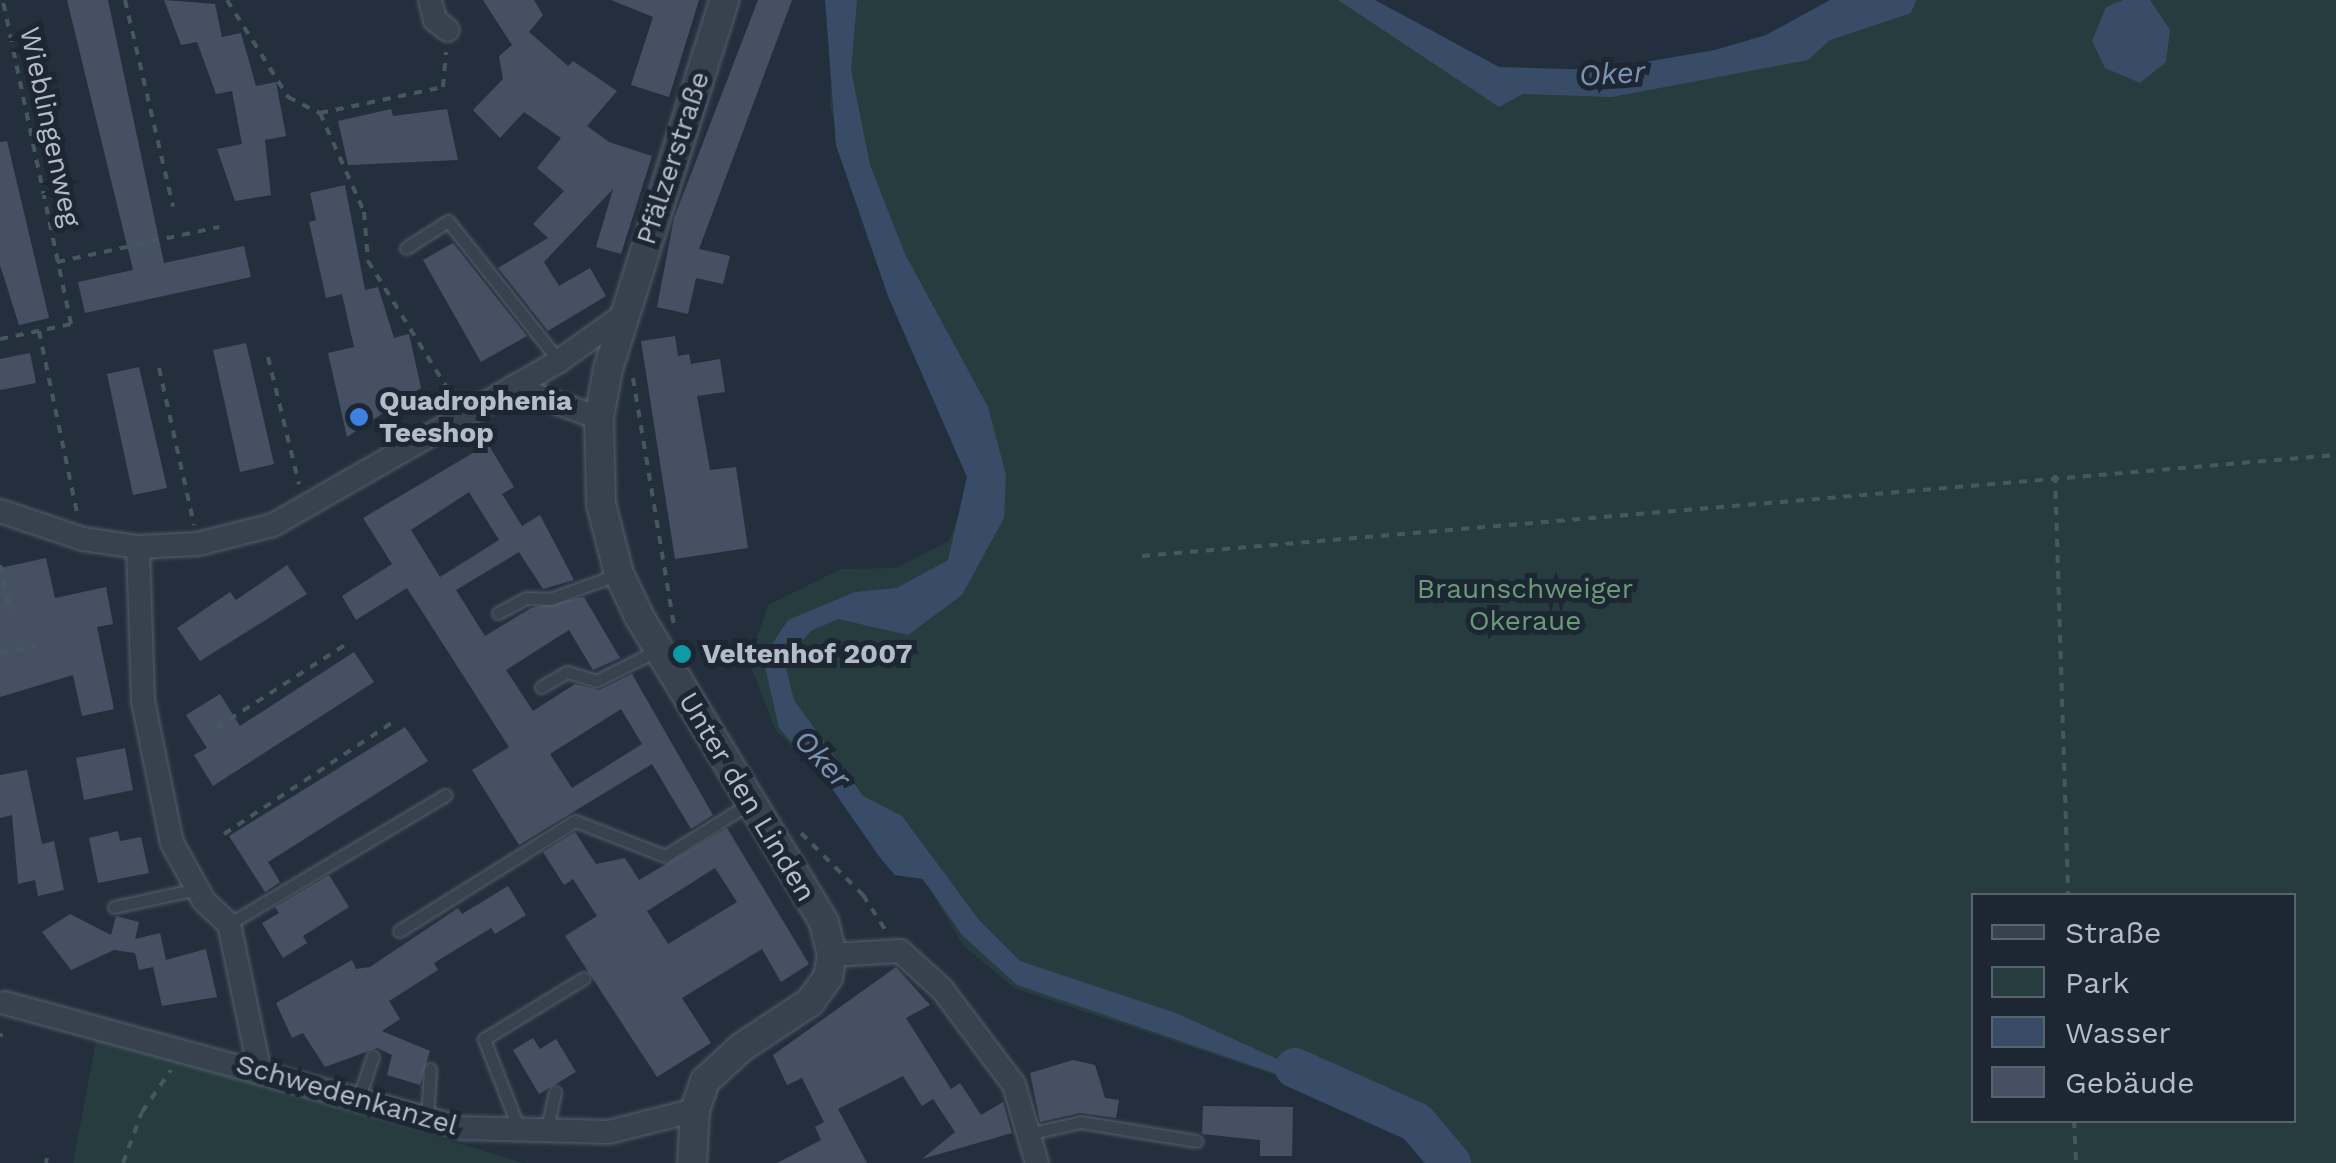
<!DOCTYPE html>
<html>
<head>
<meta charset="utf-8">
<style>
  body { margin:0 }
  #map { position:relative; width:2336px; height:1163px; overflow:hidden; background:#242f3e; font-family:"Work Sans",sans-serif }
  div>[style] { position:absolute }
  .green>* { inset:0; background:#263c3f }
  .water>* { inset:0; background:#394c67 }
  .river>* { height:40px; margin:-20px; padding:0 20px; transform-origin:20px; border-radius:20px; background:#394c67 }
  .building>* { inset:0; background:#455162 }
  .path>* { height:4px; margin-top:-2px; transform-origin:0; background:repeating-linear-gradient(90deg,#44595c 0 8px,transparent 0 16px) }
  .roads { filter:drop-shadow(0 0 2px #565f6c) drop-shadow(0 0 2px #565f6c) }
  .service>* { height:11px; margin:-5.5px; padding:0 5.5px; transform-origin:5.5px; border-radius:5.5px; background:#38414e }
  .minor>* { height:22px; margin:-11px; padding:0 11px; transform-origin:11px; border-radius:11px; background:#38414e }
  .tertiary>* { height:28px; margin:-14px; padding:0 14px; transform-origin:14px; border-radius:14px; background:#38414e }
  .dots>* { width:28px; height:28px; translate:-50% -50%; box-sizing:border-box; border:5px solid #1d2633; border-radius:50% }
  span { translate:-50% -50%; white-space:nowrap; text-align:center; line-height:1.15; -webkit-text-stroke:10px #1d2633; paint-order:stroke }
  .street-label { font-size:28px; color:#b4bcc9 }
  .poi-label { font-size:28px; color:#b4bcc9; font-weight:700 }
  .left { translate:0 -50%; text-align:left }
  .park-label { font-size:28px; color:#6b9a76 }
  .water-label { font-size:30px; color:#7c92b1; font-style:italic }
  .legend { position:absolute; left:1971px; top:893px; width:325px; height:230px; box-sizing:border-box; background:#1d2633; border:2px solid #59626f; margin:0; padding:12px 18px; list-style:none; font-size:30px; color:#b4bcc9 }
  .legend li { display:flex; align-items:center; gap:20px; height:50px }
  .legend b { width:50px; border:2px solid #59626f }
</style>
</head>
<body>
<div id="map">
  <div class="green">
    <div style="clip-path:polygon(evenodd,834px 0,1368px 0,1493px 73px,1620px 75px,1754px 46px,1861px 0,2336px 0,2336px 1163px,1443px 1163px,1440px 1154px,1284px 1078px,1014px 988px,963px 945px,929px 888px,775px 729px,749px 661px,768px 605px,841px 569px,896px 568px,949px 541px,977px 466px,871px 247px,830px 105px,834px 0,1974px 896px,2294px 896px,2294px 1120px,1974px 1120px,1974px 896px)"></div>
    <div style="clip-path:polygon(97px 1036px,524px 1163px,529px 1163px,73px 1163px)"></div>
  </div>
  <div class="water">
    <div style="clip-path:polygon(825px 0,857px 0,851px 70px,870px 165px,905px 254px,988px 407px,1006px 475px,1004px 518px,962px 595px,908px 635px,838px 619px,811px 631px,784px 660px,794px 700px,863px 796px,902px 816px,979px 920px,1020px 961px,1176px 1013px,1416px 1122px,1017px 985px,962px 935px,923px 879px,895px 875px,881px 859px,826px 780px,779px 728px,763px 658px,788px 620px,855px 592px,897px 588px,948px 560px,967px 477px,888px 296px,836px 145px)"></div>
    <div style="clip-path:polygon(1338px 0,1375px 0,1499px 67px,1599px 70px,1715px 50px,1766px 35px,1830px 0,1916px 0,1911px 13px,1830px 40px,1808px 60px,1612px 97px,1523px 94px,1499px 107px)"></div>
    <div style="clip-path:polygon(2123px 0,2150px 0,2170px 30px,2166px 62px,2140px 83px,2105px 68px,2092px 41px,2106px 7px)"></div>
  </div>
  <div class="river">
    <div style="left:1295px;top:1068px;width:133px;rotate:24.1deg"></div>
    <div style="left:1416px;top:1122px;width:54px;rotate:49.5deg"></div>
  </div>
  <div class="building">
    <div style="clip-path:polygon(67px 0,108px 0,164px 263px,244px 246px,251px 277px,85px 313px,78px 282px,133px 270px)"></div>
    <div style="clip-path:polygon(164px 0,215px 4px,222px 37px,241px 33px,256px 86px,276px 82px,286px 136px,265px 140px,271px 195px,235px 201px,217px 149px,242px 144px,232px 91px,216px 94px,197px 42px,181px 45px)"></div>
    <div style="clip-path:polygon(483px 0,534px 0,543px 15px,529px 32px,568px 66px,573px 61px,617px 91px,587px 126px,609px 142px,652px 156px,621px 254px,596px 247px,613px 189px,544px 262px,559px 286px,590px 268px,606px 296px,548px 331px,498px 268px,548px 238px,533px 224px,564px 191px,537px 168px,561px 138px,524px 112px,500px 138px,473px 110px,503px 79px,499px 56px,512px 45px)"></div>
    <div style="clip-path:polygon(611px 0,699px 0,669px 97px,631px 85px,653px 17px)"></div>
    <div style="clip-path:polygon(758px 0,792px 0,699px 249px,730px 256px,723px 284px,696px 278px,688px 314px,657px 307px,674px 218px)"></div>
    <div style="clip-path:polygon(391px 109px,393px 116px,447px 109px,458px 160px,348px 165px,338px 121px)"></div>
    <div style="clip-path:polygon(7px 141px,49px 318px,19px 325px,0 265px,0 142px)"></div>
    <div style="clip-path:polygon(345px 185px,365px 290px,378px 287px,394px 338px,409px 334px,421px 388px,347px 437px,328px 353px,354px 347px,342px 294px,326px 298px,309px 222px,316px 220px,310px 193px)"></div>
    <div style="clip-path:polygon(453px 243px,527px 336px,481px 362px,423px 260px)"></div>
    <div style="clip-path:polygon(675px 336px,678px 356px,689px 354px,691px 364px,720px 359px,725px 392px,697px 396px,710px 470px,736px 467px,748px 548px,675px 559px,641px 341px)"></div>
    <div style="clip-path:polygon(246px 343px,274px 464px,240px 472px,213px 350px)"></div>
    <div style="clip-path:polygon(30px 353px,36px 383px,0 390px,0 359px)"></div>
    <div style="clip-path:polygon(139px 367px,167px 488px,133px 495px,107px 374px)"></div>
    <div style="clip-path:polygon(evenodd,488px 444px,514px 487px,502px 494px,522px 526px,540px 515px,574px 580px,543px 589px,519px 552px,456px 590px,485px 636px,531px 608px,584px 597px,620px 658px,593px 670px,569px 630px,506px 670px,533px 711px,575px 684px,599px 690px,632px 674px,713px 815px,691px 829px,652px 764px,519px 845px,472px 770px,509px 747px,407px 588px,356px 620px,342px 596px,392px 564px,363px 518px,488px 444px,469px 492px,499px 540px,440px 577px,411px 530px,469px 492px,488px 444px,621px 709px,642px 744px,572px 788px,550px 754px,621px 709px)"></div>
    <div style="clip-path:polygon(46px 558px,55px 598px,106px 587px,113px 624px,97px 627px,114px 709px,82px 716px,73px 675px,0 697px,0 568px)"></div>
    <div style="clip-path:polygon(287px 565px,307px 594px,200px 661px,177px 628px,230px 592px,236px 600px)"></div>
    <div style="clip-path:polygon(354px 652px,374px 682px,213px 786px,194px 755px,207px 748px,186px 715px,220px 694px,240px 726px)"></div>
    <div style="clip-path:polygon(405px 727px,428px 761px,268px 862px,280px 882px,265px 892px,229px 836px)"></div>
    <div style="clip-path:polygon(125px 748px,133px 790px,84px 800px,76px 758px)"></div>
    <div style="clip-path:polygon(27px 770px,42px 844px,54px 841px,64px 890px,38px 896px,35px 880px,18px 884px,12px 815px,0 818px,0 775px)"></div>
    <div style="clip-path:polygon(evenodd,727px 828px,809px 964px,781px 982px,762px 949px,682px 998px,711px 1043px,657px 1077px,565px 936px,597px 916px,573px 879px,564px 885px,543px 852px,575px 832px,596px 864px,625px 858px,639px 880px,727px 828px,715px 868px,737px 902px,668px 944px,647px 911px,715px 868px)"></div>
    <div style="clip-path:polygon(118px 831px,120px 841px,141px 837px,149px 873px,98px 883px,89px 838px)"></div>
    <div style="clip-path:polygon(329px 875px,349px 907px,303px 936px,307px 943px,283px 958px,262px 923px,279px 913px,275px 907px)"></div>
    <div style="clip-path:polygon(508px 886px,526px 915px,495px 934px,491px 928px,434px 963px,438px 970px,389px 1001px,400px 1019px,382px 1031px,430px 1051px,420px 1085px,387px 1075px,392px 1055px,377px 1048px,325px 1067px,303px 1033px,292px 1038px,276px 1003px,352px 960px,356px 969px,370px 967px,458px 908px,462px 914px)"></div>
    <div style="clip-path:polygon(70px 914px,111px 935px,116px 916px,139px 922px,135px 939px,160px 933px,166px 960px,206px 949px,217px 997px,162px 1006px,153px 967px,139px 970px,135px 953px,114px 950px,71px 970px,42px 932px)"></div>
    <div style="clip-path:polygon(896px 967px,930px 1005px,906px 1018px,951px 1089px,960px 1083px,981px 1115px,1003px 1102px,1012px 1133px,922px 1159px,955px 1132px,933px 1099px,922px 1106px,903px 1076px,838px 1109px,867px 1163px,777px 1163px,821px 1140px,815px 1127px,824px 1122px,802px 1078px,787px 1085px,773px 1055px)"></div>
    <div style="clip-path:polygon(533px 1038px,540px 1049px,556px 1039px,576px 1072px,539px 1094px,513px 1050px)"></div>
    <div style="clip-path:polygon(1073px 1060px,1095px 1065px,1105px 1098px,1119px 1100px,1116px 1118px,1080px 1113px,1040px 1122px,1030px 1073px)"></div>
    <div style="clip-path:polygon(1203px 1106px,1293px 1107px,1292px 1156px,1260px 1156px,1260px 1140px,1202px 1134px)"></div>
  </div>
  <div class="path">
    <div style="left:125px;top:0;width:212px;rotate:76.9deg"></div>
    <div style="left:227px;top:0;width:115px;rotate:57.8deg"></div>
    <div style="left:288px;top:97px;width:36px;rotate:27deg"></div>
    <div style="left:320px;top:113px;width:108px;rotate:66deg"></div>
    <div style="left:364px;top:212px;width:49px;rotate:85.3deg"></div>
    <div style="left:368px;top:261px;width:163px;rotate:58.1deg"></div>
    <div style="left:320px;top:113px;width:126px;rotate:-11.9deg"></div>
    <div style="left:443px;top:87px;width:35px;rotate:-85deg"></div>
    <div style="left:57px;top:262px;width:166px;rotate:-12.2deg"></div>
    <div style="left:39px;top:331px;width:186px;rotate:78.2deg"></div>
    <div style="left:0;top:339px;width:73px;rotate:-11.9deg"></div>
    <div style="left:71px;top:324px;width:331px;rotate:-101.9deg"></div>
    <div style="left:268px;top:357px;width:131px;rotate:76.3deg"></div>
    <div style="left:159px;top:368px;width:161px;rotate:77.4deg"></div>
    <div style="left:633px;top:378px;width:250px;rotate:80.6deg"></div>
    <div style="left:2055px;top:475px;width:421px;rotate:88.2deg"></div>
    <div style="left:1142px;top:556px;width:1198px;rotate:-4.84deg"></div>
    <div style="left:0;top:565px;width:50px;rotate:77.3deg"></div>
    <div style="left:0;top:653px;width:36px;rotate:-11deg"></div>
    <div style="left:216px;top:728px;width:157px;rotate:-32.8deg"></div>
    <div style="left:801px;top:833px;width:88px;rotate:45deg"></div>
    <div style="left:863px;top:895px;width:43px;rotate:57.4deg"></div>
    <div style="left:224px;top:834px;width:203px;rotate:-33.5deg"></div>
    <div style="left:0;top:1036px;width:3px;rotate:-45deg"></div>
    <div style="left:2074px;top:1120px;width:43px;rotate:87.3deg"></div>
    <div style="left:46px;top:1163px;width:5px;rotate:-79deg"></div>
    <div style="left:123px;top:1163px;width:54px;rotate:-69.6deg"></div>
    <div style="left:142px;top:1112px;width:51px;rotate:-55.4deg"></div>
  </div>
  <div class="roads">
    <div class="service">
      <div style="left:406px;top:248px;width:50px;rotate:-32.7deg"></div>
      <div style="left:448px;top:221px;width:179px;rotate:51.6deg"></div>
      <div style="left:498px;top:613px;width:32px;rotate:-28deg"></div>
      <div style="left:526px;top:598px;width:24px;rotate:2deg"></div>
      <div style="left:550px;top:599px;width:73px;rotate:-19.9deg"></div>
      <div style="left:541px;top:687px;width:30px;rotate:-30deg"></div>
      <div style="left:567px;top:672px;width:30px;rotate:17deg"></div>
      <div style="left:596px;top:681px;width:69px;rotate:-26.6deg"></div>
      <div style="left:114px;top:907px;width:85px;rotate:-12.2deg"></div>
      <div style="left:229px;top:924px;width:252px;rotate:-30.8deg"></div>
      <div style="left:399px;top:931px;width:208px;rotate:-32deg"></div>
      <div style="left:575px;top:821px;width:97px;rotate:21.3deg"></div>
      <div style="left:665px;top:856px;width:100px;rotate:-31.9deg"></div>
      <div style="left:358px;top:1100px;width:46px;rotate:-71.2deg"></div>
      <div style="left:427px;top:1120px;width:51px;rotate:-86.6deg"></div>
      <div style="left:519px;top:1129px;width:97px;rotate:-111.3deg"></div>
      <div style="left:484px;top:1039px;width:117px;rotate:-31.4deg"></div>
      <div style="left:546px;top:1133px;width:42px;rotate:-77.6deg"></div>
      <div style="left:1032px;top:1133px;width:50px;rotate:-12.7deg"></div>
      <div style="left:1081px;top:1122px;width:117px;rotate:9.4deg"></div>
    </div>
    <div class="minor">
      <div style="left:430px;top:0;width:21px;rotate:76deg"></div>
      <div style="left:435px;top:20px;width:16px;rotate:38deg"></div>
      <div style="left:513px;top:387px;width:91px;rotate:19.8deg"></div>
      <div style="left:0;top:511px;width:88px;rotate:18.6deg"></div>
      <div style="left:83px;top:539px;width:56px;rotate:8.3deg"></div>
      <div style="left:138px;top:547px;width:60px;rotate:-2.9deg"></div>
      <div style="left:198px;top:544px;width:77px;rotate:-14.2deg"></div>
      <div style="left:273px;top:525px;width:330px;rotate:-29.8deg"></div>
      <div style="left:559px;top:361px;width:77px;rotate:-35.5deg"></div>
      <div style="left:138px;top:547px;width:154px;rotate:88.1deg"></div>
      <div style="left:143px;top:701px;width:145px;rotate:78.5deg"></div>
      <div style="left:172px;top:843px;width:66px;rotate:61.1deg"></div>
      <div style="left:204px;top:901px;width:34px;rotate:43deg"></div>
      <div style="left:229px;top:924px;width:151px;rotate:78.2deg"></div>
      <div style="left:832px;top:955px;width:68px;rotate:-3.4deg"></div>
      <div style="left:900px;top:951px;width:57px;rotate:42.1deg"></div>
      <div style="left:942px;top:989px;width:120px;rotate:53.1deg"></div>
      <div style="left:1014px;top:1085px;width:81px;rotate:73.6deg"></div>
      <div style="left:5px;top:1003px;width:475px;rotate:15.3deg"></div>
      <div style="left:463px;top:1128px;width:146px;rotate:1.6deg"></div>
      <div style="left:609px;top:1132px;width:89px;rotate:-14.3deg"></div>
    </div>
    <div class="tertiary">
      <div style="left:692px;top:1163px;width:53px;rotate:-86.8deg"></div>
      <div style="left:695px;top:1110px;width:31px;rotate:-71deg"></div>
      <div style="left:705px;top:1081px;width:50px;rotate:-42.6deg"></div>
      <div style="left:742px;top:1047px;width:82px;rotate:-33.5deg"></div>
      <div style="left:810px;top:1002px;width:31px;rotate:-54deg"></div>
      <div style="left:828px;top:977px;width:22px;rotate:-80deg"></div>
      <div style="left:832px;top:955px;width:34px;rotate:-104deg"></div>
      <div style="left:824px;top:922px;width:358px;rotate:-121.2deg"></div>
      <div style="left:639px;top:616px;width:47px;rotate:-115.5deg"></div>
      <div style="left:619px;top:574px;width:72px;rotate:-104.4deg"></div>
      <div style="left:601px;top:504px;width:86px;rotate:-91.3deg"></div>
      <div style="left:599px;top:418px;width:50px;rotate:-79.6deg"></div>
      <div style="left:608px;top:369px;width:387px;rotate:-72.5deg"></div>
    </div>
  </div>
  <div class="dots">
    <div style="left:359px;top:417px;background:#3f7fe0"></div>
    <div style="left:682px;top:654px;background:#0f9aa8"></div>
  </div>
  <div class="street-label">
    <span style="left:50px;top:127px;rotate:78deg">Wieblingenweg</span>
    <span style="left:673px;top:158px;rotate:-72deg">Pfälzerstraße</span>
    <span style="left:747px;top:797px;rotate:59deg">Unter den Linden</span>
    <span style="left:347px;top:1095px;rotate:16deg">Schwedenkanzel</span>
  </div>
  <div class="poi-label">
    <span class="left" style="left:379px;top:417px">Quadrophenia<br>Teeshop</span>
    <span class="left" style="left:702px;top:654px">Veltenhof 2007</span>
  </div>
  <div class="park-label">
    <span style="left:1525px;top:605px">Braunschweiger<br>Okeraue</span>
  </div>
  <div class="water-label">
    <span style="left:1612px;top:74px;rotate:-4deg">Oker</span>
    <span style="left:822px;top:759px;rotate:47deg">Oker</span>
  </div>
  <ul class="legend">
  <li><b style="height:12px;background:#38414e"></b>Straße</li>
  <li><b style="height:28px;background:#263c3f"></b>Park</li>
  <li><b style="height:28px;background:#394c67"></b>Wasser</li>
  <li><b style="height:28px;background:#455162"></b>Gebäude</li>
  </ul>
</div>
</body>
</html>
